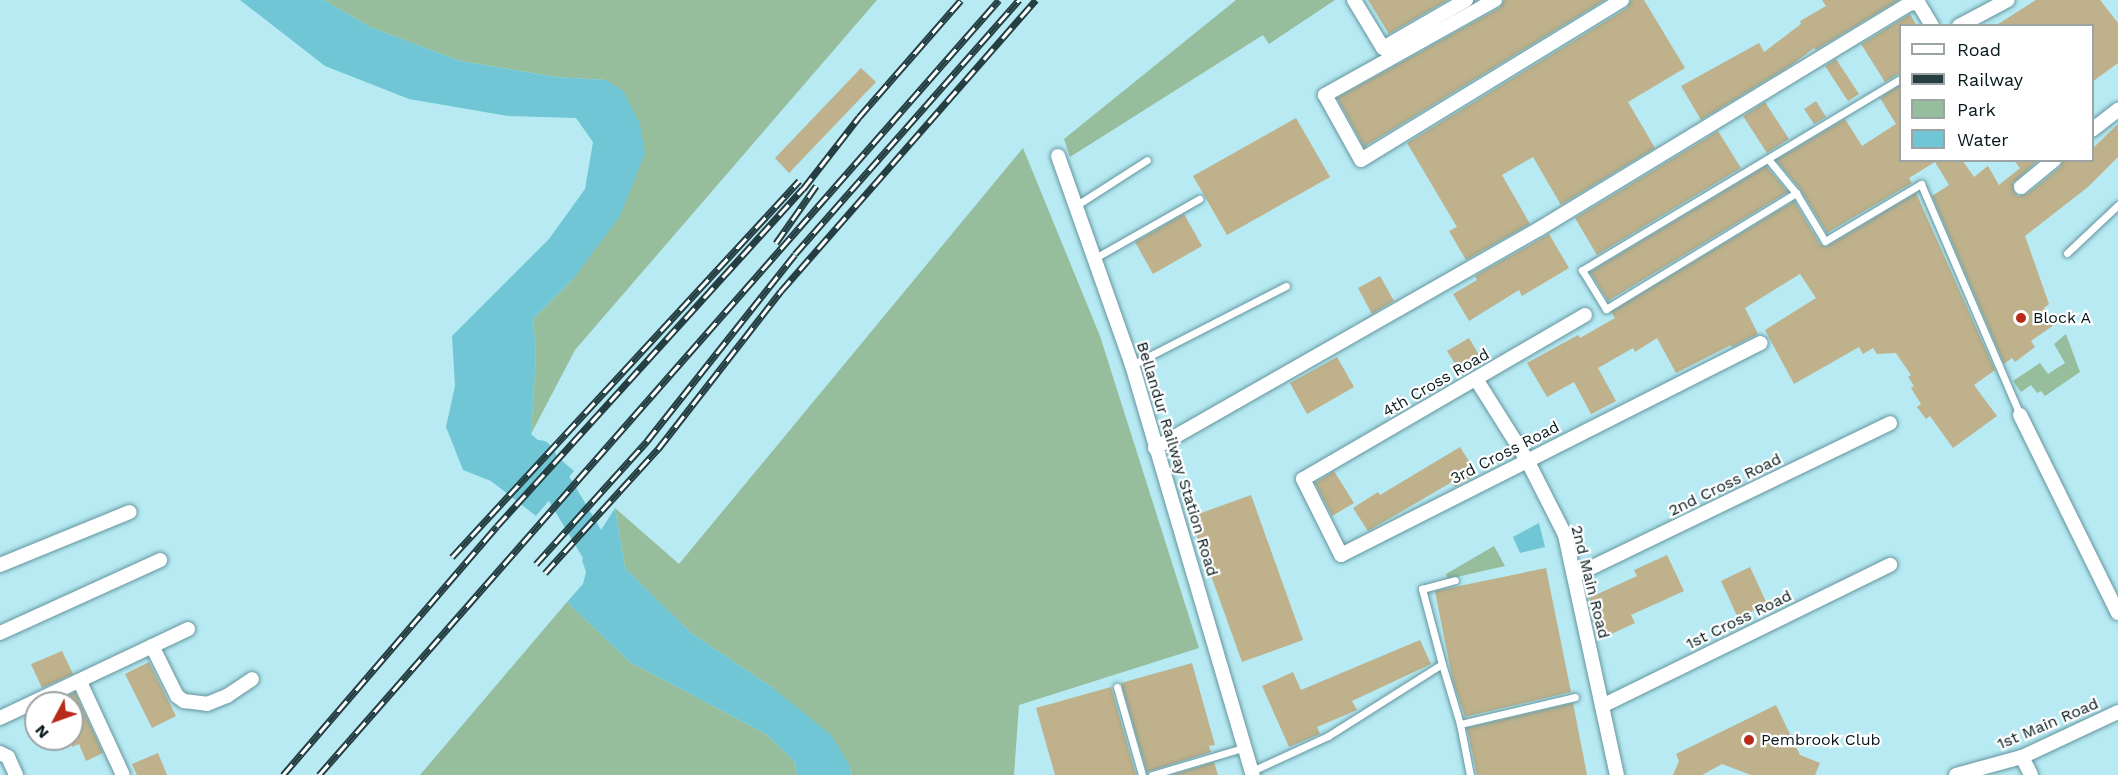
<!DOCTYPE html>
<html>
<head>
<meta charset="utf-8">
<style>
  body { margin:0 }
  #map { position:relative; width:2118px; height:775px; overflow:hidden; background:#b7eaf3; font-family:"Work Sans",sans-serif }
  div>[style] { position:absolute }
  .green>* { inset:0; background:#96be9d }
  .water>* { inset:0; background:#71c6d5 }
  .river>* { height:30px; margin:-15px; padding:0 15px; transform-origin:15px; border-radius:15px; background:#71c6d5 }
  .building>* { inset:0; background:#beb18b }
  .roads { filter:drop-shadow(0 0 2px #65959e) drop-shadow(0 0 2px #65959e) }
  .service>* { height:7px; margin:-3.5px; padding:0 3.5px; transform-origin:3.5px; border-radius:3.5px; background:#fff }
  .minor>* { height:14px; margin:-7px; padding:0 7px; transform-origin:7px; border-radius:7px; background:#fff }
  .rail>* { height:7px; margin-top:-3.5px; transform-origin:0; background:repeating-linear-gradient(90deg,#fff 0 14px,#253e42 0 28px); box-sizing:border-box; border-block:2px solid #253e42 }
  .dots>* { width:16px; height:16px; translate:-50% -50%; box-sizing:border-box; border:3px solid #fff; border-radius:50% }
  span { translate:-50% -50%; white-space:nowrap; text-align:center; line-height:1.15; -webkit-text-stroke:4.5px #fff; paint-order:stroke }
  .poi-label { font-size:16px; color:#06191c }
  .left { translate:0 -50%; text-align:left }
  .street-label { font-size:16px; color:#06191c }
  .legend { position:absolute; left:1899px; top:24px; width:195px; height:138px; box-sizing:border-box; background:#fff; border:2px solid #9ba3a4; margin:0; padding:8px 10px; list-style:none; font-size:18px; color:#06191c }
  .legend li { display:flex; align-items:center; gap:12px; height:30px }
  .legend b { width:30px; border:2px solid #9ba3a4 }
  .north { position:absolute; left:24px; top:691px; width:60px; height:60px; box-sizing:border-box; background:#fff; border:2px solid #9ba3a4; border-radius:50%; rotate:229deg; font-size:16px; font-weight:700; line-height:24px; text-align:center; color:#06191c }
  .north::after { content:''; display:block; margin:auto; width:21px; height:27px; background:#b82b1b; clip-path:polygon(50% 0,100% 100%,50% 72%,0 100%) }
</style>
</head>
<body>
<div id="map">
  <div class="green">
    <div style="clip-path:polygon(324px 0,877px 0,575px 350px,531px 434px,536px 353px,533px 319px,573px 279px,606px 80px,556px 77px,460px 61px,370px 27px)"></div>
    <div style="clip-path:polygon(1236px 0,1335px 0,1269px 44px,1263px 35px,1070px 157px,1064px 139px)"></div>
    <div style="clip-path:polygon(1023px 148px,1100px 336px,1199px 648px,1019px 705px,1014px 775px,851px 775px,850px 766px,773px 688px,691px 633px,625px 568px,615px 508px,679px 564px)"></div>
    <div style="clip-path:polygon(2066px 334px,2080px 372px,2045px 396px,2041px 391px,2037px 393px,2031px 385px,2021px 392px,2013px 381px,2040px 363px,2048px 374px,2065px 363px,2054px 344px)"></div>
    <div style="clip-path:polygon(1494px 546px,1505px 566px,1448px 579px,1446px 574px)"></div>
    <div style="clip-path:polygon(567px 602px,630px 662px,766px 734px,794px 761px,797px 775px,420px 775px)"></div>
  </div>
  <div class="water">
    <div style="clip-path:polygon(240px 0,324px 0,370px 27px,460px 61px,556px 77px,606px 80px,623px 91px,640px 124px,645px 153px,620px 216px,573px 279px,533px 319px,536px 353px,531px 434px,574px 471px,536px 516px,491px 481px,463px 470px,446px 427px,455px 386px,452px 336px,549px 239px,585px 189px,593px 142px,576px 118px,508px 116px,409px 99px,325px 66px)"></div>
    <div style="clip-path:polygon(615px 508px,625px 568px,691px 633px,773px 688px,831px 735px,850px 766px,851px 775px,797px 775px,794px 761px,766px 734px,630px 662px,567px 602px,583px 584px,586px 572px,582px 560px)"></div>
    <div style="clip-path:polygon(1539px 523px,1545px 547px,1520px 553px,1513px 537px)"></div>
  </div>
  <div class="river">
    <div style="left:539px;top:455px;width:144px;rotate:59.2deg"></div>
  </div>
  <div class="building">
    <div style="clip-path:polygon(1368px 0,1448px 0,1389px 34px)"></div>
    <div style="clip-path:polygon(1504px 0,1605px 0,1364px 147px,1337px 98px,1499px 8px)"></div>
    <div style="clip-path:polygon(1631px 0,1644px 0,1685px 68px,1628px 102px,1655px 148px,1561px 205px,1533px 157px,1502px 175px,1530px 224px,1466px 260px,1449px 231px,1457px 227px,1407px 143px,1627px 8px)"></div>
    <div style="clip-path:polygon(1822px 0,1899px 0,1816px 50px,1814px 48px,1793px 64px,1701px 120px,1681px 86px,1759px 43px,1764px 52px,1801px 24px,1800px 21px,1826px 6px)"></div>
    <div style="clip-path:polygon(2036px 0,2100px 0,2118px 23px,2118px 63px,2092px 82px,2092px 26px,1995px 26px)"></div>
    <div style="clip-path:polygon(1910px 14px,1917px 26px,1900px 26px,1900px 73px,1885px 82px,1861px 44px)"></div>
    <div style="clip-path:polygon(1836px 59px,1859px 94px,1848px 101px,1825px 66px)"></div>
    <div style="clip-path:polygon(861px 68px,876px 82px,789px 173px,775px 158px)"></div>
    <div style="clip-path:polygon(1900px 85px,1900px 160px,1962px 160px,1974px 177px,1988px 166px,1999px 185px,2020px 168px,2014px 160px,2039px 160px,2013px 183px,2014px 192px,2018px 196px,2027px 194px,2060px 167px,2063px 160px,2092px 160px,2092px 149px,2118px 124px,2118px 157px,2088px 187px,2025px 236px,2049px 304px,2044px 308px,2054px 325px,2031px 341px,2035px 347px,2015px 362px,2012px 358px,2004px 364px,1932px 196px,1949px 185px,1935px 162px,1909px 178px,1912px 183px,1827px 233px,1800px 189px,1776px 160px,1845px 119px,1862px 146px,1896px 124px,1880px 98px)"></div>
    <div style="clip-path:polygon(1816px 101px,1826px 117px,1814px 124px,1804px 109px)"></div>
    <div style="clip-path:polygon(1765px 102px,1789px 139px,1767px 153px,1743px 116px)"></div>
    <div style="clip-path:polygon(1296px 118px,1330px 177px,1227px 235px,1193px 176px)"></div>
    <div style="clip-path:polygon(1718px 131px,1741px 168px,1597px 255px,1575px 218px)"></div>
    <div style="clip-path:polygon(1766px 166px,1788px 192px,1608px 301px,1590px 272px)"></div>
    <div style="clip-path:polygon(1916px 193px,1995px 370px,1974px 385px,1997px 416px,1953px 448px,1930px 416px,1926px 419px,1917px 407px,1921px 404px,1911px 388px,1914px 386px,1908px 377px,1911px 375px,1896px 353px,1877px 354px,1873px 348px,1863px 354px,1859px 347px,1794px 384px,1765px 330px,1816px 298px,1800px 274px,1745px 308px,1758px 334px,1732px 347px,1731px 345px,1676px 373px,1657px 338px,1635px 352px,1633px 348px,1598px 368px,1616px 401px,1591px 414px,1574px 382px,1547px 397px,1527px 363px,1578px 335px,1580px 338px,1615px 318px,1611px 312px,1794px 201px,1820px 244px,1826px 247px)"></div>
    <div style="clip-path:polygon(1184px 214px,1202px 246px,1153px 274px,1135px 242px)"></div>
    <div style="clip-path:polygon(1549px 234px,1569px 268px,1522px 296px,1519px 290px,1469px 321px,1453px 294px,1477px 280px,1475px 276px)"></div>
    <div style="clip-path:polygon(1380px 276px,1394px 301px,1372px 314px,1358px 288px)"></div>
    <div style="clip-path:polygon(1469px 338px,1482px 360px,1461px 373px,1447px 351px)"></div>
    <div style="clip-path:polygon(1337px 357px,1354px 387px,1307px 414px,1290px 383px)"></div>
    <div style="clip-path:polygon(1460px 447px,1477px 474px,1455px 487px,1452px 482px,1368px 531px,1353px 508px,1378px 492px,1380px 495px)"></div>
    <div style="clip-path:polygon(1334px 471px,1354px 503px,1332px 516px,1315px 483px)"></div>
    <div style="clip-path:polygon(1251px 495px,1303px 640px,1242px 662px,1190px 517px)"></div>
    <div style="clip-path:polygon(1667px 555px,1684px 591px,1631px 615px,1635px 623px,1607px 636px,1589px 598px,1637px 576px,1634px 570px)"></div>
    <div style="clip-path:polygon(1750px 567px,1767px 604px,1738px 618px,1721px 581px)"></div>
    <div style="clip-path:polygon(1546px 568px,1571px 692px,1465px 717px,1453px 682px,1435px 591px)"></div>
    <div style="clip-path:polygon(1420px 640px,1431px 664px,1352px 701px,1357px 710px,1317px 727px,1320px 734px,1289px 747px,1262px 686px,1293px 672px,1301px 690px)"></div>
    <div style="clip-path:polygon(62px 651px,73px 674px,42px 688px,31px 664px)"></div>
    <div style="clip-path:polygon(149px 662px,176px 716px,152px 728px,125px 674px)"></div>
    <div style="clip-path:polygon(1192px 663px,1215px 745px,1209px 746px,1211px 752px,1147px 772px,1121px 683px)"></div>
    <div style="clip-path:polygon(1111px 687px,1136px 775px,1055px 775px,1036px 708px)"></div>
    <div style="clip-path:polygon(75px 692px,103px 753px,86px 761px,79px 744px,72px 747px,72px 703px,53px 703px)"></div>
    <div style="clip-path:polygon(1573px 703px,1587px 775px,1477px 775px,1467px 728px)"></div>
    <div style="clip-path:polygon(1776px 705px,1800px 755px,1820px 763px,1815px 775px,1751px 775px,1722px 764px,1702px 775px,1673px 775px,1679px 761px,1676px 754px)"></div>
    <div style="clip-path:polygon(158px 753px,167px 775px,137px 775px,132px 764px)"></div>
    <div style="clip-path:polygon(1214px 762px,1218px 775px,1172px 775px)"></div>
  </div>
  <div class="roads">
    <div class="service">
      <div style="left:1900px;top:79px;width:371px;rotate:149deg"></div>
      <div style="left:1582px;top:270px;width:46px;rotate:58.4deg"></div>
      <div style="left:1606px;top:309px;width:223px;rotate:-31.4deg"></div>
      <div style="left:1796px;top:193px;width:56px;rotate:58.9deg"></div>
      <div style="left:1825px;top:241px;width:112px;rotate:-30.7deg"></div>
      <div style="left:1921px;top:184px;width:251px;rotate:66.8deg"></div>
      <div style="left:1768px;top:159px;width:44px;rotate:50.5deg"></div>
      <div style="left:1077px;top:205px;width:83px;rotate:-32.7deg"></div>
      <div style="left:2067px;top:253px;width:70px;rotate:-43.3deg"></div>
      <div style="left:1095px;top:258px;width:120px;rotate:-29.6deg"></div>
      <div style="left:1132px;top:365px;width:173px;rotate:-27.2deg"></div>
      <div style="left:1442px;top:664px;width:78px;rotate:-104.9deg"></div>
      <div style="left:1422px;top:589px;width:34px;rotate:-15deg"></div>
      <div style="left:1117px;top:687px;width:91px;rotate:74.1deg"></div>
      <div style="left:1460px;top:724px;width:118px;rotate:-13.2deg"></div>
      <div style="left:1252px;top:771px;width:84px;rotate:-24.7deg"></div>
      <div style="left:1328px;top:736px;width:135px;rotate:-32.3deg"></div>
      <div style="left:1442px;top:664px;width:63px;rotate:73.3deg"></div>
      <div style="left:1460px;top:724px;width:52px;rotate:78.9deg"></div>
      <div style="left:1152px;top:775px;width:98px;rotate:-16.6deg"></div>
    </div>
    <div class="minor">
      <div style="left:1354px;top:0;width:56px;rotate:58.9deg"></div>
      <div style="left:1383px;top:48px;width:96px;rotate:-30deg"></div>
      <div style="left:1495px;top:0;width:195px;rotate:150.8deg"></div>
      <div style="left:1325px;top:95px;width:74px;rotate:61deg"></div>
      <div style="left:1361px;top:160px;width:306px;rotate:-31.5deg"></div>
      <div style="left:1959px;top:26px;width:55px;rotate:-28deg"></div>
      <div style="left:2092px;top:130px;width:33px;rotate:-38deg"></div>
      <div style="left:1058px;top:156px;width:222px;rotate:70.5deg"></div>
      <div style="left:1132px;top:365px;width:427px;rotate:73.6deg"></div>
      <div style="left:2021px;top:187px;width:43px;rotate:-39.3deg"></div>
      <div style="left:1585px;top:315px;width:326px;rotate:149.8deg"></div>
      <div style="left:1303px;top:479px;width:85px;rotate:63.4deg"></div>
      <div style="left:1341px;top:555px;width:470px;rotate:-26.8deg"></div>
      <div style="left:1476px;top:379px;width:96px;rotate:57.8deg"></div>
      <div style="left:1527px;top:460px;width:84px;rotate:63.1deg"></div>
      <div style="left:1565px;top:535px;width:246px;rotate:77.8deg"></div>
      <div style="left:2020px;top:415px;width:221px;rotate:63.7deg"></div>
      <div style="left:1155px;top:448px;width:442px;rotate:-29.7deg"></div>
      <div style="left:1539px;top:229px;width:435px;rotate:-31.3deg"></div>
      <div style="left:1911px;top:3px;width:8px;rotate:7deg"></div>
      <div style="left:1919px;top:4px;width:26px;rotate:59deg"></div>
      <div style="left:0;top:565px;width:140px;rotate:-22.2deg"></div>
      <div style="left:1574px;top:576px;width:351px;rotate:-25.8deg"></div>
      <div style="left:0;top:633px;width:176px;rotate:-24.5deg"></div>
      <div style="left:152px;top:646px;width:56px;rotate:63.4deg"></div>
      <div style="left:177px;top:696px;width:9px;rotate:36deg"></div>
      <div style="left:184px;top:701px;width:23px;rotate:7deg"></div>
      <div style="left:207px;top:704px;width:22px;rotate:-22deg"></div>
      <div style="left:227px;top:696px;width:30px;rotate:-34deg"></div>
      <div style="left:80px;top:682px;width:102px;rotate:65.2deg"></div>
      <div style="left:1602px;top:706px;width:321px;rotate:-26.1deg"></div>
      <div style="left:0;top:718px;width:208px;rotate:-25.3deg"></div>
      <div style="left:0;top:753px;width:9px;rotate:27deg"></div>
      <div style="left:8px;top:757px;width:20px;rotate:66deg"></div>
      <div style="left:2022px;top:757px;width:20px;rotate:63deg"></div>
      <div style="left:1956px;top:775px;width:68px;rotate:-15.3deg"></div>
      <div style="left:2022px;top:757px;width:106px;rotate:-25.1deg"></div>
    </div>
  </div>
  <div class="rail">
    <div style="left:776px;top:243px;width:70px;rotate:-54.9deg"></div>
    <div style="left:452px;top:557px;width:512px;rotate:-47.3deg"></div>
    <div style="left:536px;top:564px;width:166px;rotate:-47.9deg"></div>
    <div style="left:647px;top:441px;width:238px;rotate:-51.6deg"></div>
    <div style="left:795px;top:254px;width:339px;rotate:-48.6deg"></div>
    <div style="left:545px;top:573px;width:168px;rotate:-47.7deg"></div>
    <div style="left:658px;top:449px;width:200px;rotate:-52.1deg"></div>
    <div style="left:781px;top:291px;width:387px;rotate:-48.8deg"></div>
    <div style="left:283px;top:775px;width:328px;rotate:-49.3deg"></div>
    <div style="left:497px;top:526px;width:455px;rotate:-47.8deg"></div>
    <div style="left:803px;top:189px;width:91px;rotate:-52.1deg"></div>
    <div style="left:859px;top:117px;width:155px;rotate:-48.9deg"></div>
    <div style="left:319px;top:775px;width:1031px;rotate:-48.74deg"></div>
  </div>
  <div class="dots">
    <div style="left:2021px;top:318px;background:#b82b1b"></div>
    <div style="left:1749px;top:740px;background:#b82b1b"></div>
  </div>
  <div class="poi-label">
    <span class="left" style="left:2033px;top:318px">Block A</span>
    <span class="left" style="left:1761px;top:740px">Pembrook Club</span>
  </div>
  <div class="street-label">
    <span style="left:1436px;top:383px;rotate:-30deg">4th Cross Road</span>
    <span style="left:1505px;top:453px;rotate:-27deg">3rd Cross Road</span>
    <span style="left:1177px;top:459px;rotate:73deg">Bellandur Railway Station Road</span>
    <span style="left:1725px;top:485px;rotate:-26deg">2nd Cross Road</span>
    <span style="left:1590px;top:582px;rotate:76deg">2nd Main Road</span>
    <span style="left:1739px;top:620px;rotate:-26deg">1st Cross Road</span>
    <span style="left:2048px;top:724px;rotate:-23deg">1st Main Road</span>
  </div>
  <ul class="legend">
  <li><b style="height:8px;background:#fff"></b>Road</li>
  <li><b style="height:8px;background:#253e42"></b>Railway</li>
  <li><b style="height:16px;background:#96be9d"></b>Park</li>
  <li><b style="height:16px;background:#71c6d5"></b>Water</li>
  </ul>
  <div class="north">N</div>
</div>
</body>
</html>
